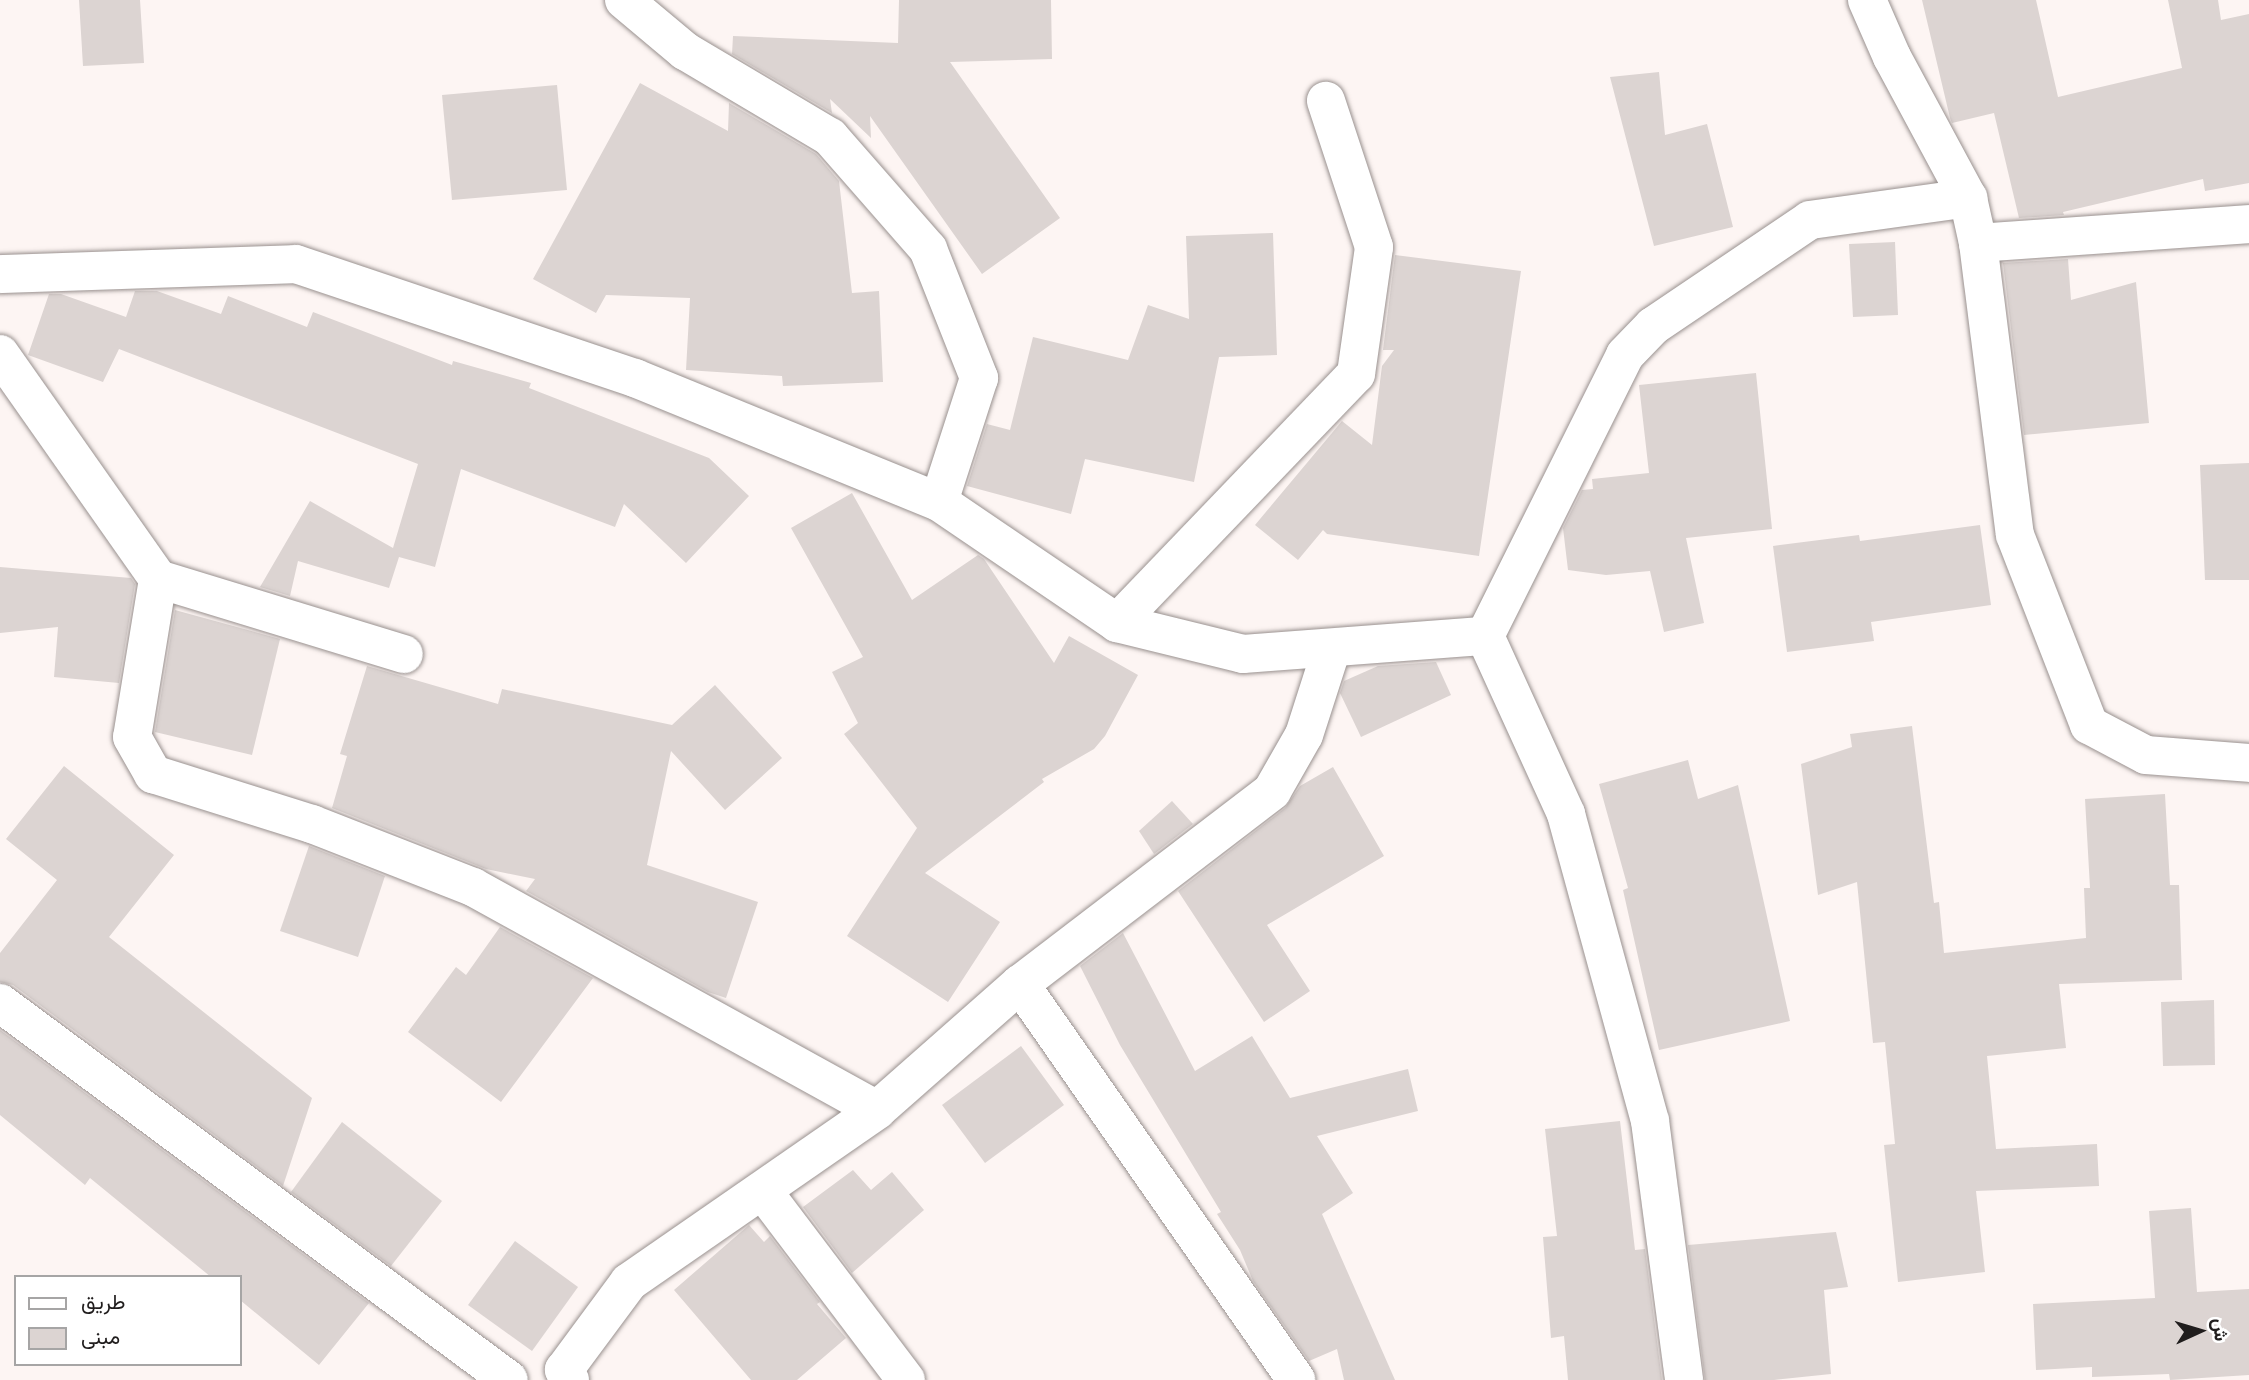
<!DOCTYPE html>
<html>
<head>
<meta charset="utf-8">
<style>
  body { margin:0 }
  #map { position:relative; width:2249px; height:1380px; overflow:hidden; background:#fdf5f3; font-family:"Public Sans",Vazirmatn,sans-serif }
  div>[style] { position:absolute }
  .building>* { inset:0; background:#dcd4d2 }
  .roads { filter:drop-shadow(0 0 2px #99918f) drop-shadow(0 0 2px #99918f) }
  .street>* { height:38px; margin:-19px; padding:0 19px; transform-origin:19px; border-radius:19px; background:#fff }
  span { translate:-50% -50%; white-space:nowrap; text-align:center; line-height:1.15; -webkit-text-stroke:5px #fff; paint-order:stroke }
  .legend { position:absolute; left:14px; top:1275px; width:228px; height:91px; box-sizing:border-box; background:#fff; border:2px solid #a6a5a5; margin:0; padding:9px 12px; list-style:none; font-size:21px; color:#201d1d }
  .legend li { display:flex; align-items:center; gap:14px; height:35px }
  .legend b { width:35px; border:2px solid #a6a5a5 }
  .north { position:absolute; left:2165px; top:1296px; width:70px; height:70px; -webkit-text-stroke:5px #fff; paint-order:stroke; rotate:86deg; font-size:19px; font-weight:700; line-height:28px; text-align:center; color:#201d1d }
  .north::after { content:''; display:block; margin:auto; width:24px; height:32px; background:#201d1d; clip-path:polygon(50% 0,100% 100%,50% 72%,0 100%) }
</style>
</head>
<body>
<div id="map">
  <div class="building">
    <div style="clip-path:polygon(79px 0,140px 0,144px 63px,83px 66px)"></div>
    <div style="clip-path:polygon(899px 0,1051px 0,1052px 59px,950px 62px,1060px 218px,982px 274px,870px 116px,871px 138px,830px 99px,832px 113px,732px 54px,733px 36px,898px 43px)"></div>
    <div style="clip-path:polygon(1922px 0,2036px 0,2058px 97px,2182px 68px,2168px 0,2218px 0,2221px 20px,2249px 14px,2249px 183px,2205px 191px,2203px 179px,2063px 212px,2064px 215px,2019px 218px,1994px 113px,1952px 123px,1950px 118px)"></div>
    <div style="clip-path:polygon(1659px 72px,1665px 135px,1707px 124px,1733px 227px,1654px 246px,1610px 77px)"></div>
    <div style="clip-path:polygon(640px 83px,728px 131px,729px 103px,816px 154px,839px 181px,852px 293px,879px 291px,883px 382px,783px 386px,782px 376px,686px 370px,690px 298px,606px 295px,596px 313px,533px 279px)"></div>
    <div style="clip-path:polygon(557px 85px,567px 190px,452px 200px,442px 95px)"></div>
    <div style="clip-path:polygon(1273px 233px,1277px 355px,1219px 357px,1194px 482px,1085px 459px,1071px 514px,967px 486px,987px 424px,1010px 430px,1033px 337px,1128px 360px,1148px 305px,1189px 319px,1186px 236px)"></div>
    <div style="clip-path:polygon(1895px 242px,1898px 315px,1853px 317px,1849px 244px)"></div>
    <div style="clip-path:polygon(1395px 255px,1521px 271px,1479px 556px,1327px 534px,1323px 530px,1298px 560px,1255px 525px,1342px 421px,1372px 445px,1382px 366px,1394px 350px,1383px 350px)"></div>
    <div style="clip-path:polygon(2068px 259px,2071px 300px,2136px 282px,2149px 423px,2024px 435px,2003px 263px)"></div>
    <div style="clip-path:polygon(135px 291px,157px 291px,221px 314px,228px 296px,307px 327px,313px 312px,452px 365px,453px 361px,531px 383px,529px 388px,709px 458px,749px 496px,686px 563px,624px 504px,615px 527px,461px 469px,435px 567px,399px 557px,389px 588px,298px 561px,290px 596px,260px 587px,310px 501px,393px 548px,418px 464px,119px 349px,103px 382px,28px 355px,49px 294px,61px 294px,126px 317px)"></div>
    <div style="clip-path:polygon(1756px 373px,1772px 529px,1686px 538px,1704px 623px,1664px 632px,1650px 571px,1606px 575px,1568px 570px,1563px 528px,1582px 490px,1593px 489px,1592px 479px,1649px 473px,1639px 385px)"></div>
    <div style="clip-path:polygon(2249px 463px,2249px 580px,2205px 580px,2200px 465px)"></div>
    <div style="clip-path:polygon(852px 493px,912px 600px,978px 555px,984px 559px,1054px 663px,1069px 636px,1138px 675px,1105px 736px,1094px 749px,1042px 779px,1044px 782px,925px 873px,1000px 922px,948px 1002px,847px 936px,917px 828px,844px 734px,858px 723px,832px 672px,863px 657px,791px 528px)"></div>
    <div style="clip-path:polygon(1980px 525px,1991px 605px,1871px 622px,1874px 641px,1787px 652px,1773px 546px,1859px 535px,1860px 541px)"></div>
    <div style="clip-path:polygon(0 567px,131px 578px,135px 584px,119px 683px,54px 677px,58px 627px,0 633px)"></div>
    <div style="clip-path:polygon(175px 610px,280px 639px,252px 755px,155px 732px)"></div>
    <div style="clip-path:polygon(1436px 662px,1451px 695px,1361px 737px,1340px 693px,1344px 681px,1378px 666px)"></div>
    <div style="clip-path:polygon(367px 666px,498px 704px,502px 689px,672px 725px,715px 685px,782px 758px,725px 810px,671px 751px,647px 865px,758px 902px,726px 998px,708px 992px,526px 891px,535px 879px,486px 869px,332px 808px,347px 756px,340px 754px)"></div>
    <div style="clip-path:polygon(1912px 726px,1934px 903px,1939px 902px,1944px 953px,2086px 938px,2084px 888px,2090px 888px,2085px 799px,2165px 794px,2170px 885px,2179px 885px,2182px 980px,2059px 984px,2066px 1048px,1987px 1056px,1996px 1149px,2097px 1144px,2099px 1186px,1976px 1191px,1985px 1272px,1898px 1282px,1884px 1145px,1895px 1144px,1885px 1042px,1873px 1043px,1857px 882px,1818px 895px,1801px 764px,1852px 747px,1850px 734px)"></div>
    <div style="clip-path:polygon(1688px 760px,1698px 799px,1738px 785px,1790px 1021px,1659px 1050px,1623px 890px,1628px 888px,1599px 784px)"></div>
    <div style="clip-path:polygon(64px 766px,174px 855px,109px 937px,312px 1098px,283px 1186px,13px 985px,0 982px,0 953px,57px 880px,6px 839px)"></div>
    <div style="clip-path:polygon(1333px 767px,1384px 856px,1267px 925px,1310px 991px,1264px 1022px,1178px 891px,1285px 808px,1300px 786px)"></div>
    <div style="clip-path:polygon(1172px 801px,1193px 824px,1154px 854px,1139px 831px)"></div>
    <div style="clip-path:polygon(309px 846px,385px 876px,358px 957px,280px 931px)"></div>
    <div style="clip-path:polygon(500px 927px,593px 978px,501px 1102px,408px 1032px,456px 967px,466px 975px)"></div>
    <div style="clip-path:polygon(1123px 933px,1195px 1071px,1252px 1036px,1290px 1098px,1408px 1069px,1418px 1111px,1317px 1136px,1353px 1193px,1322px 1214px,1395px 1380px,1344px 1380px,1337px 1349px,1309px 1361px,1253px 1281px,1240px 1250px,1217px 1214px,1221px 1212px,1120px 1045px,1080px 966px)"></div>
    <div style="clip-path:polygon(2214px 1000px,2215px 1065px,2163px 1066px,2161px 1002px)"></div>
    <div style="clip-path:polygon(0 1030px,369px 1303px,319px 1365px,240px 1300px,240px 1277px,211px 1277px,90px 1178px,85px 1185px,0 1115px)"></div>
    <div style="clip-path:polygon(1021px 1046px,1064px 1105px,985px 1163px,942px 1105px)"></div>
    <div style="clip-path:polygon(1620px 1121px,1635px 1250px,1645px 1249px,1662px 1380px,1568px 1380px,1564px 1336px,1551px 1338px,1543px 1237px,1557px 1236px,1545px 1129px)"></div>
    <div style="clip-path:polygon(342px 1122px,442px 1201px,391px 1266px,291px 1192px)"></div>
    <div style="clip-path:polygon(853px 1170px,871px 1190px,892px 1172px,924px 1210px,852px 1273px,803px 1207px)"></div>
    <div style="clip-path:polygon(2191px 1208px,2197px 1292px,2249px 1289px,2249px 1375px,2170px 1380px,2169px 1374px,2092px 1377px,2092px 1367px,2036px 1370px,2033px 1304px,2155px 1298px,2149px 1211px)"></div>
    <div style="clip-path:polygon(749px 1225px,764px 1242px,770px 1236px,820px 1302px,817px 1304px,846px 1338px,797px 1380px,751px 1380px,674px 1290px)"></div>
    <div style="clip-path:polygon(1836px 1232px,1848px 1287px,1824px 1290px,1831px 1374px,1774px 1380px,1705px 1380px,1688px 1245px)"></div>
    <div style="clip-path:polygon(515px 1241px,578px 1287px,532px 1351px,468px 1305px)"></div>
  </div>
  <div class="roads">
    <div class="street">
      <div style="left:624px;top:0;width:80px;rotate:39.9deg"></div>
      <div style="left:685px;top:51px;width:169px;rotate:30.7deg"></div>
      <div style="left:830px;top:137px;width:149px;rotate:48.8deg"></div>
      <div style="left:928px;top:249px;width:139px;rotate:68.4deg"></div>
      <div style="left:979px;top:378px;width:130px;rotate:107.9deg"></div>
      <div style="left:1867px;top:0;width:62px;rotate:66.3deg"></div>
      <div style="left:1892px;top:57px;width:160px;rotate:61.7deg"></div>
      <div style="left:1968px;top:198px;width:46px;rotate:77.5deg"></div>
      <div style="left:1978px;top:243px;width:294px;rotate:82.8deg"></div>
      <div style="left:2015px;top:535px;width:204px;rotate:68.7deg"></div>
      <div style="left:2089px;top:725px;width:64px;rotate:27.8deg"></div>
      <div style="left:2146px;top:755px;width:103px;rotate:4.4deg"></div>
      <div style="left:1978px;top:243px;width:272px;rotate:-4deg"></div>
      <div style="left:0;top:274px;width:296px;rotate:-1.9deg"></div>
      <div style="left:296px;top:264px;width:358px;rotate:18.6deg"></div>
      <div style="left:635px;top:378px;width:328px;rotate:22.2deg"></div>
      <div style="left:939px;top:502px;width:215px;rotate:34.2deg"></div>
      <div style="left:1117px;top:623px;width:130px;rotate:13.8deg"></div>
      <div style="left:1243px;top:654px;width:243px;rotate:-4.3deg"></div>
      <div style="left:1485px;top:636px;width:196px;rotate:65.5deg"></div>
      <div style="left:1566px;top:814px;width:318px;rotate:74.7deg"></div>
      <div style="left:1650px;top:1121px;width:261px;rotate:82.5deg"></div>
      <div style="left:0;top:354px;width:275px;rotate:54.9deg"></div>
      <div style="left:158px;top:579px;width:257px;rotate:17deg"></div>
      <div style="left:158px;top:579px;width:160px;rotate:99.3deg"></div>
      <div style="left:132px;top:737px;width:43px;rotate:60.4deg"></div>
      <div style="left:153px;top:774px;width:167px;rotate:17.5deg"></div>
      <div style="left:312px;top:824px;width:173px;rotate:21.4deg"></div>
      <div style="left:473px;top:887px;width:461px;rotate:28.9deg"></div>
      <div style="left:1117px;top:623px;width:345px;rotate:-46.2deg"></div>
      <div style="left:1356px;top:374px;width:128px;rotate:-81.9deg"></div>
      <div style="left:1374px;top:247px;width:154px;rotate:-108.2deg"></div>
      <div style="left:1485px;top:636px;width:314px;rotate:-63.5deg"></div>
      <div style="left:1625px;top:355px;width:40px;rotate:-46deg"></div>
      <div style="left:1653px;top:326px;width:189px;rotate:-34deg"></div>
      <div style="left:1810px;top:220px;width:160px;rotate:-7.9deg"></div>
      <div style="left:1020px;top:984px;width:483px;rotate:55.1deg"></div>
      <div style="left:0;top:1003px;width:633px;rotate:36.53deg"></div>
      <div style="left:763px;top:1191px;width:237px;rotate:52.9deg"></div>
      <div style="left:570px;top:1380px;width:12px;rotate:-121deg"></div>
      <div style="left:564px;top:1370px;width:109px;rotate:-53.5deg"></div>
      <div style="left:629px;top:1282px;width:302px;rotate:-34.7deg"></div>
      <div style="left:877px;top:1110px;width:191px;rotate:-41.4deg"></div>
      <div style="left:1020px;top:984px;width:317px;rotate:-37.4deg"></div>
      <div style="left:1272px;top:791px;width:64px;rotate:-60.3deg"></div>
      <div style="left:1304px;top:735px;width:91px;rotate:-72.2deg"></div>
    </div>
  </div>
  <ul class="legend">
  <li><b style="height:9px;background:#fff"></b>طريق</li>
  <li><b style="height:19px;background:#dcd4d2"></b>مبنى</li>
  </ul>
  <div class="north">ش</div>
</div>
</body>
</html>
